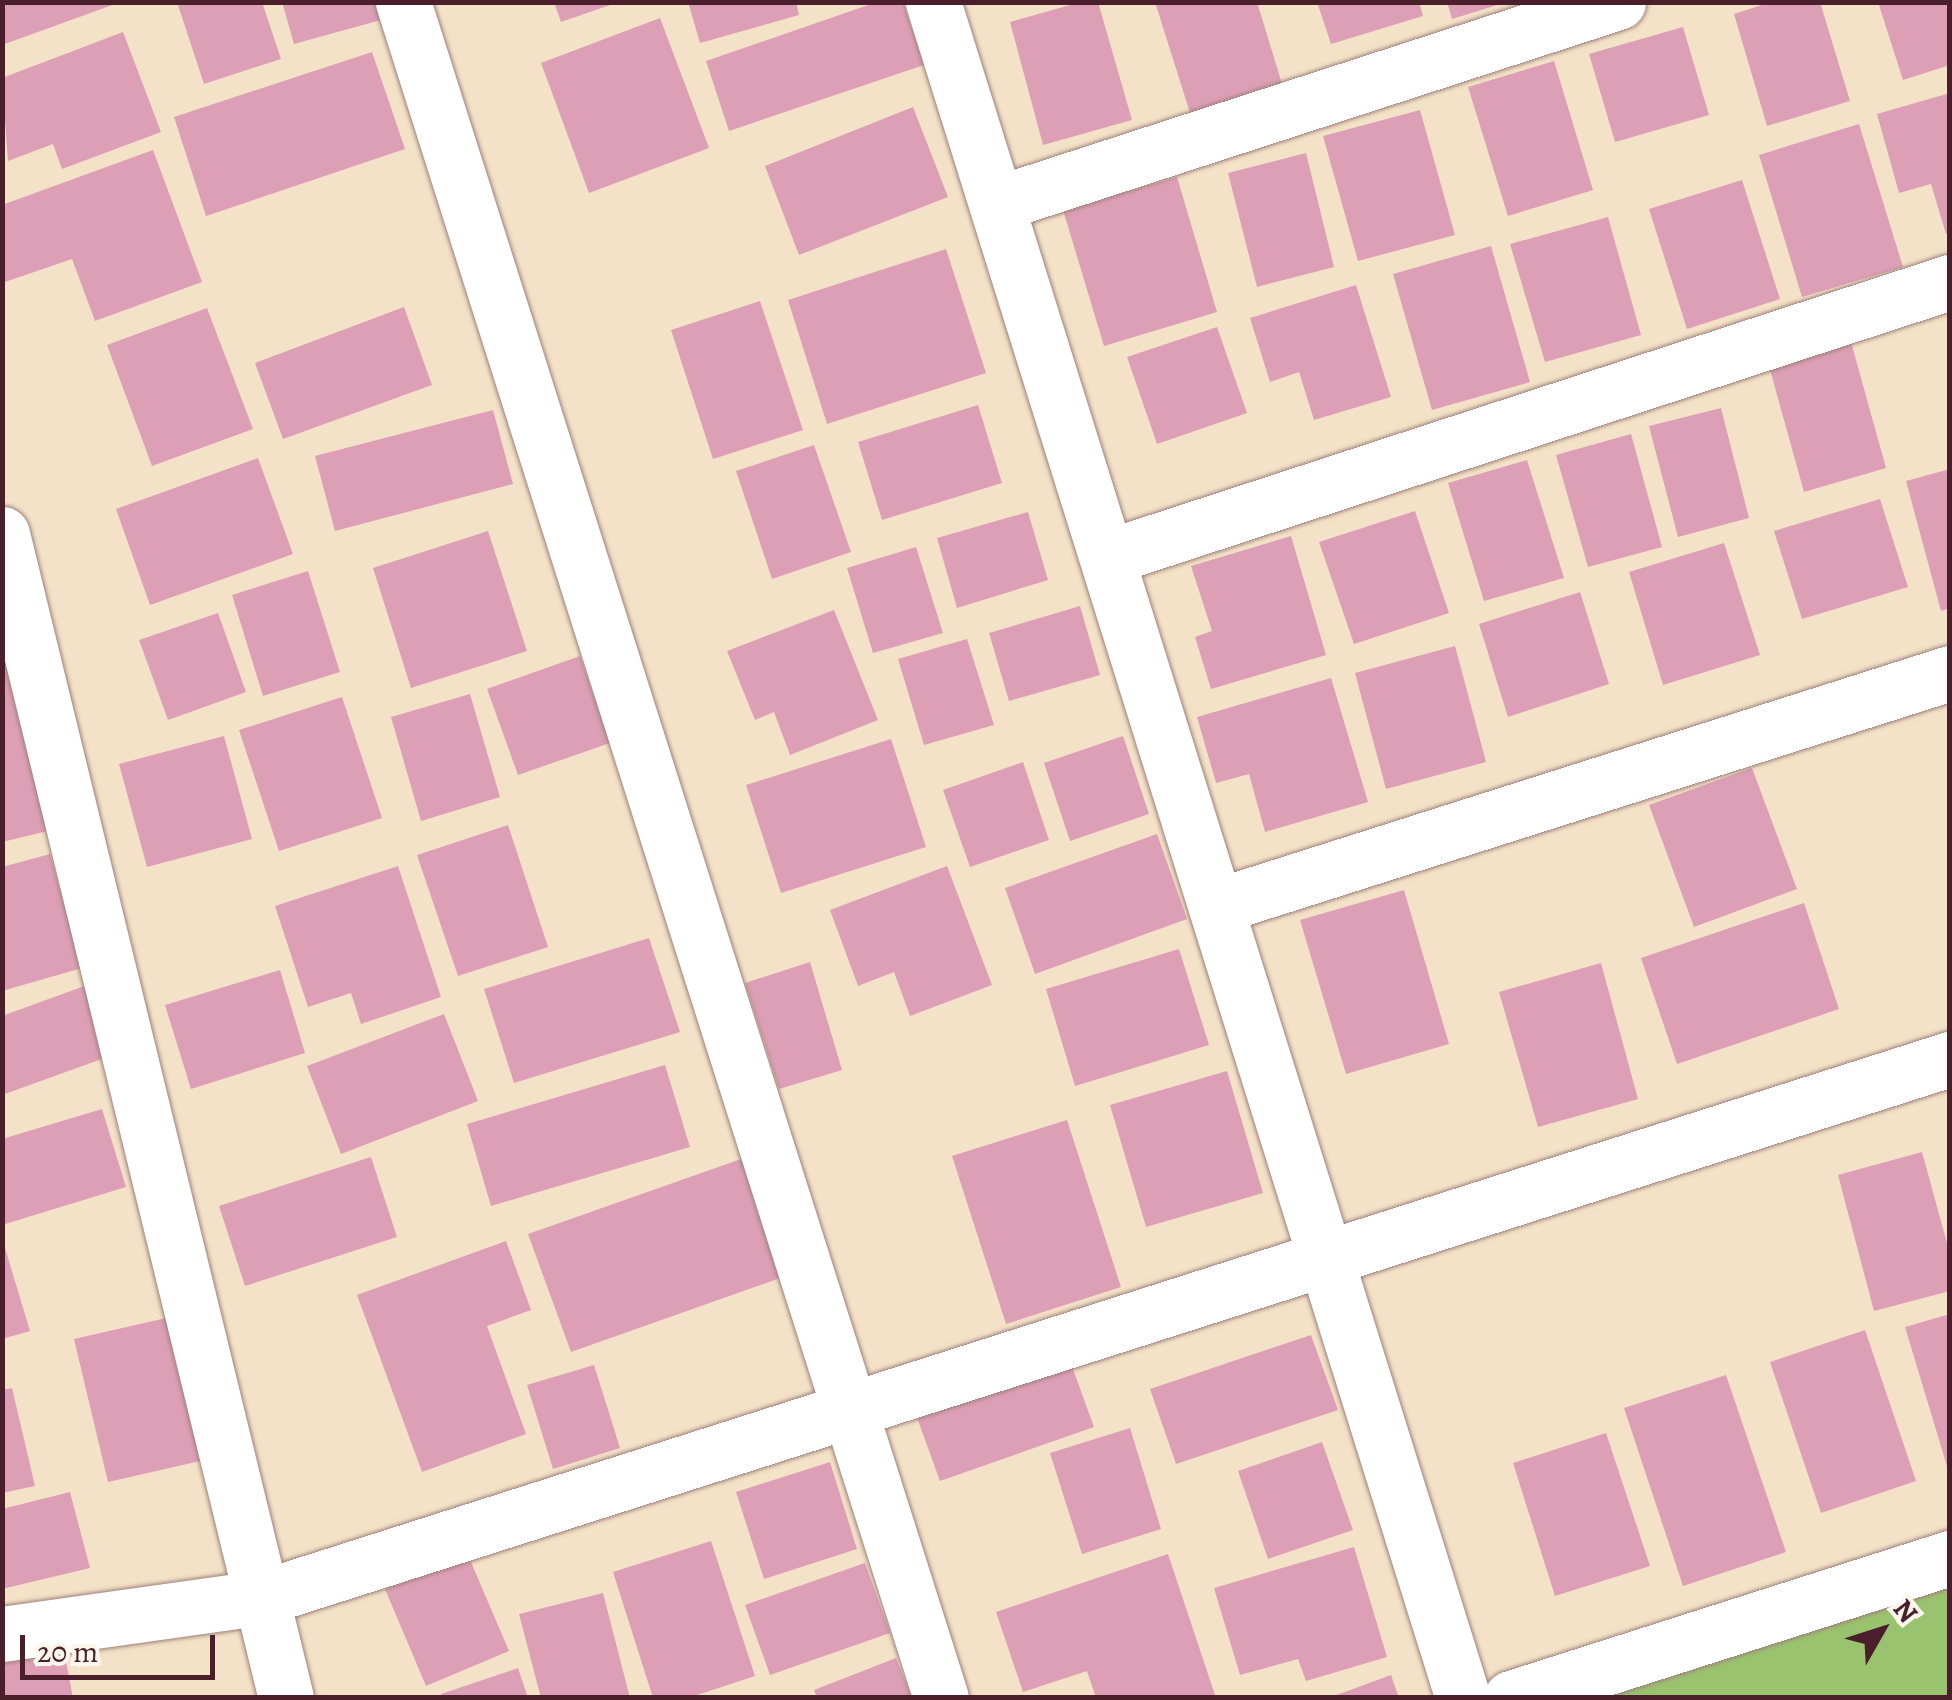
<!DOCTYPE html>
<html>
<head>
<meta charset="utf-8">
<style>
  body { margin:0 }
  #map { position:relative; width:1952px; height:1700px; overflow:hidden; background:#f4e2c8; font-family:Alegreya,serif }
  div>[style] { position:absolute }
  .green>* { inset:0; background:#9ac36f }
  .building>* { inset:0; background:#dd9fb6 }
  .roads { filter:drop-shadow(0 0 2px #9f807a) drop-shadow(0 0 2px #9f807a) }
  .minor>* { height:55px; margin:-27.5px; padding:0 27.5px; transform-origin:27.5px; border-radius:27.5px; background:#fff }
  span { translate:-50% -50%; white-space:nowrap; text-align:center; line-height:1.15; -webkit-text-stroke:10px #fbf7ec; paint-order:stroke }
  .frame { position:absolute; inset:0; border:5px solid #4a1f2b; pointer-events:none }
  .north { position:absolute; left:1832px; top:1580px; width:100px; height:100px; -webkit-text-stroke:8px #fbf7ec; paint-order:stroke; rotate:51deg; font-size:28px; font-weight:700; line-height:40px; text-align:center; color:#4a1f2b }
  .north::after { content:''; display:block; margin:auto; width:35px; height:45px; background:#4a1f2b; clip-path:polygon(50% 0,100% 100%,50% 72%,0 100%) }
  .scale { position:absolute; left:20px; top:1635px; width:195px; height:45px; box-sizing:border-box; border:5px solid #4a1f2b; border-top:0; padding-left:12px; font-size:30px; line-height:35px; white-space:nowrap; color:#4a1f2b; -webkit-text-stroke:8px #fbf7ec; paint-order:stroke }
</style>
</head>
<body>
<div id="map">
  <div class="green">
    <div style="clip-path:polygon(1949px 1558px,1949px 1697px,1511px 1697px)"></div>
  </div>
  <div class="building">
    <div style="clip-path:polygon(2px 2px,118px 2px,118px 3px,2px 45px)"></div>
    <div style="clip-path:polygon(177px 2px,262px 2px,281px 59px,204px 84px)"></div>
    <div style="clip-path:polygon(282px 2px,376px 2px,381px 20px,294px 44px)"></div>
    <div style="clip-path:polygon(554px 2px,616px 2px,616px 3px,561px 22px)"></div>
    <div style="clip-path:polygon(688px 2px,796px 2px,799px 15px,700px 43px)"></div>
    <div style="clip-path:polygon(877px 2px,903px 2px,924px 65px,729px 131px,706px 61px)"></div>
    <div style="clip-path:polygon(1081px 2px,1098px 2px,1132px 120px,1043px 145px,1010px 22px)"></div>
    <div style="clip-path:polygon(1155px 2px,1257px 2px,1283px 87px,1191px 116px)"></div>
    <div style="clip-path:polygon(1317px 2px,1419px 2px,1423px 16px,1331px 44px)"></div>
    <div style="clip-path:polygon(1447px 2px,1504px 2px,1504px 3px,1452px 19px)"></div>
    <div style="clip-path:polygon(1771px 2px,1820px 2px,1850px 101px,1767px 126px,1734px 14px)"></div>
    <div style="clip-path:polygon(1878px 2px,1950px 2px,1950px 65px,1903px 80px)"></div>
    <div style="clip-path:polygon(660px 18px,709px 148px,589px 193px,541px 63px)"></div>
    <div style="clip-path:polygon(1683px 27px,1709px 115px,1615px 142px,1589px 54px)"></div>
    <div style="clip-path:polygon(123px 32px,161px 132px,62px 169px,53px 144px,8px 161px,2px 78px)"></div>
    <div style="clip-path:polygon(372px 52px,405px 149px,206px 216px,174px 117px)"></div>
    <div style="clip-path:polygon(1554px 61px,1593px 190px,1508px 216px,1468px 87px)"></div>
    <div style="clip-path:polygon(1950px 93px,1950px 233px,1946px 234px,1931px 184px,1899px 193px,1877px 114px)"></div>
    <div style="clip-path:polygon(913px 107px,948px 197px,799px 255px,765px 166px)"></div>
    <div style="clip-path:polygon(1420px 110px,1455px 235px,1358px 261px,1323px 136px)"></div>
    <div style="clip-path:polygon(1859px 124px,1903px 267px,1802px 297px,1759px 155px)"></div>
    <div style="clip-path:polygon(153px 150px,202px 282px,95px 321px,72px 259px,2px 283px,2px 205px)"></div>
    <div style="clip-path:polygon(1306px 153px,1334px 267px,1257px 287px,1228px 173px)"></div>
    <div style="clip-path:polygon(1177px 177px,1217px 312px,1104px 346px,1063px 210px)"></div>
    <div style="clip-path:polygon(1742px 180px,1780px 299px,1687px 329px,1649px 209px)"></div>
    <div style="clip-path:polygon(1608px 217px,1641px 335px,1545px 362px,1510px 244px)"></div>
    <div style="clip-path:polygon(1491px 246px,1530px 382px,1432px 410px,1393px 274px)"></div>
    <div style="clip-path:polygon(946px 249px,986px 373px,827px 424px,788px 300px)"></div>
    <div style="clip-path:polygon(1356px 285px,1391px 397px,1314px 420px,1299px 372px,1270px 382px,1250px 318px)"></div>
    <div style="clip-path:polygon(760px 301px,803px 430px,713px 459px,671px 330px)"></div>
    <div style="clip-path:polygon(404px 307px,432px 385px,283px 439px,255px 363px)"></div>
    <div style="clip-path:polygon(207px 308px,253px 429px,152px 466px,107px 345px)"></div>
    <div style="clip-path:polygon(1217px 327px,1247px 413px,1157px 444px,1127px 357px)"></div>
    <div style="clip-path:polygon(1851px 342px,1886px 468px,1804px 492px,1769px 366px)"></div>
    <div style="clip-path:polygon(978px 405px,1002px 483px,882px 520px,858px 442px)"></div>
    <div style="clip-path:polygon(1721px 408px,1749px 518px,1678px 537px,1649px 426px)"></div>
    <div style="clip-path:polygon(493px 410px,513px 484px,335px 531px,315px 456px)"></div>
    <div style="clip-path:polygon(1631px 434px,1662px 547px,1588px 567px,1556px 455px)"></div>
    <div style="clip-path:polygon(814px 445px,851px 552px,772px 579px,736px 471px)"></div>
    <div style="clip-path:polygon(258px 458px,293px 554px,150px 605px,116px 509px)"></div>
    <div style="clip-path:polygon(1527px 460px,1564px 578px,1484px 601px,1448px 483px)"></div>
    <div style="clip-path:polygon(1950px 469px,1950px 608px,1941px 611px,1906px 481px)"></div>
    <div style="clip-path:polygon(1880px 499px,1908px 587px,1802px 619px,1774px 531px)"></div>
    <div style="clip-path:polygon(1415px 511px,1449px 613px,1354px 644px,1319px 542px)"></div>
    <div style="clip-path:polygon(1028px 512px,1048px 580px,957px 608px,937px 538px)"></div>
    <div style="clip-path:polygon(488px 531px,527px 651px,411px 688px,373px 568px)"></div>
    <div style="clip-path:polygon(1291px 536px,1326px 655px,1211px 689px,1195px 637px,1212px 631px,1191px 566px)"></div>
    <div style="clip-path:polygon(1724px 543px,1760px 655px,1663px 685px,1629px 572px)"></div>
    <div style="clip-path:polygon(916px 547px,943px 633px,873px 653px,847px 568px)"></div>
    <div style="clip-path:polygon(308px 571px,340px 672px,263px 696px,232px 595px)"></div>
    <div style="clip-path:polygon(1580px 592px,1609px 684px,1508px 717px,1479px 624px)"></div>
    <div style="clip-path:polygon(1080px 606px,1100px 675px,1009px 701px,989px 633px)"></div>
    <div style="clip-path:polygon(834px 610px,878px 720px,790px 755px,774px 712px,755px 720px,727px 651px)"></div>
    <div style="clip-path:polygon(218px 613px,246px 692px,168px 720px,139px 640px)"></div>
    <div style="clip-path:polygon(967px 639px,994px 725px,924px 745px,898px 659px)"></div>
    <div style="clip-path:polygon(1455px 646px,1486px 762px,1386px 789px,1355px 673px)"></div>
    <div style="clip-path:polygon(580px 656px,610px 743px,518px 775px,487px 689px)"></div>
    <div style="clip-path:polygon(13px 658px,56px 829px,2px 842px,2px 661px)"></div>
    <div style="clip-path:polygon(1331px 678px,1368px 802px,1265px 832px,1249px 774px,1216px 783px,1197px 717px)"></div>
    <div style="clip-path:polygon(470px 694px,500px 797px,421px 821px,391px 717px)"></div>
    <div style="clip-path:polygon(342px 697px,382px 818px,279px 851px,239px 730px)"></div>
    <div style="clip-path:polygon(224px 736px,252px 839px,147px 867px,119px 764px)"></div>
    <div style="clip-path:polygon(1123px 736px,1149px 814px,1070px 841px,1044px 763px)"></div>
    <div style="clip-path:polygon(891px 739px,926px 847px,781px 893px,746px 785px)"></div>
    <div style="clip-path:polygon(1023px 762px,1049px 840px,970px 867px,943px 790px)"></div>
    <div style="clip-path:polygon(1752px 768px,1797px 889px,1694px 927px,1649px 805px)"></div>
    <div style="clip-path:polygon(508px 825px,548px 947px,458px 976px,417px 855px)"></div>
    <div style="clip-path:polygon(1157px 834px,1187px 919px,1035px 974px,1005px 888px)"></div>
    <div style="clip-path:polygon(50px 854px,82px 968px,2px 991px,2px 867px)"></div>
    <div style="clip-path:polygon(398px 866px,441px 997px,361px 1024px,351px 993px,308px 1007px,275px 906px)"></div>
    <div style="clip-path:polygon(947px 866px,992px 985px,910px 1016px,894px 972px,858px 986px,830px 910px)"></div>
    <div style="clip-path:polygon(1404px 890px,1449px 1044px,1346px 1074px,1300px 920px)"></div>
    <div style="clip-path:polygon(1804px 903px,1839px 1009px,1677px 1064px,1641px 958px)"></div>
    <div style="clip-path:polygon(649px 938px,680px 1032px,514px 1083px,484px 989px)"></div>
    <div style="clip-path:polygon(1179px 949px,1209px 1045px,1075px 1086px,1046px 989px)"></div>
    <div style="clip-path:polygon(810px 962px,842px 1070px,779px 1089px,745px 983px)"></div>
    <div style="clip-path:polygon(1601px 963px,1638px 1099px,1538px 1127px,1499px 992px)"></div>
    <div style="clip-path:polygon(280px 970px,305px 1053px,191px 1089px,165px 1005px)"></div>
    <div style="clip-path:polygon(87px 985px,113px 1055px,2px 1095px,2px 1016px)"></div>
    <div style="clip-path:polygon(444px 1014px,478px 1101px,341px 1154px,307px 1066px)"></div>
    <div style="clip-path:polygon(665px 1065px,690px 1147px,491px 1206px,467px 1124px)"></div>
    <div style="clip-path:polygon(1227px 1071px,1263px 1193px,1146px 1227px,1110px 1105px)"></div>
    <div style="clip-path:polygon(102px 1109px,126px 1187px,2px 1225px,2px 1139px)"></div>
    <div style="clip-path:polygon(1067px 1120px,1121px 1287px,1006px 1324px,952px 1156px)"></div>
    <div style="clip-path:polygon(1922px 1152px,1950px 1254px,1950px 1291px,1874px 1311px,1838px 1175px)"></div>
    <div style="clip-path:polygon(371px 1157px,397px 1237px,245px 1286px,219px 1206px)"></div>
    <div style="clip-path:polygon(744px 1158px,786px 1276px,571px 1352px,528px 1234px)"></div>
    <div style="clip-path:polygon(2px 1238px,30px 1331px,2px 1339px)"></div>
    <div style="clip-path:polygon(506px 1241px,531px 1310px,487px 1326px,526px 1434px,422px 1472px,357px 1295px)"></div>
    <div style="clip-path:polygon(1950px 1314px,1950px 1473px,1949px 1473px,1905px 1327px)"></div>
    <div style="clip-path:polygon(175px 1316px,209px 1459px,108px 1482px,74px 1339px)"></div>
    <div style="clip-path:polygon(1865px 1330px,1916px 1481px,1821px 1513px,1770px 1362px)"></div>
    <div style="clip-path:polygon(1311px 1335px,1338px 1410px,1176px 1464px,1150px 1389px)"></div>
    <div style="clip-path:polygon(1070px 1361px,1094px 1427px,940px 1481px,916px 1415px)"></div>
    <div style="clip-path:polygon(594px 1365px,620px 1448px,553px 1469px,527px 1385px)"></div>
    <div style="clip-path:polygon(1726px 1375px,1786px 1552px,1683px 1586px,1624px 1408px)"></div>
    <div style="clip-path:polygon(12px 1388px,35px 1486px,2px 1493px,2px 1390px)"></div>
    <div style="clip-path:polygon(1130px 1428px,1161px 1529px,1082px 1554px,1050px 1453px)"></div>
    <div style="clip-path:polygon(1606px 1433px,1650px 1566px,1555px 1596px,1513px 1463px)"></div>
    <div style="clip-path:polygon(1322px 1442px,1353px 1530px,1268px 1559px,1238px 1471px)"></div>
    <div style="clip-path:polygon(830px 1462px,857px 1549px,764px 1579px,736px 1492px)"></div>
    <div style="clip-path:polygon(70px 1492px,90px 1568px,2px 1589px,2px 1509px)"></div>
    <div style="clip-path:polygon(711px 1541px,755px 1676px,688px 1698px,653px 1698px,613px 1572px)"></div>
    <div style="clip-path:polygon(1354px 1547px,1387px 1657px,1306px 1681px,1298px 1659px,1240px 1675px,1214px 1588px)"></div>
    <div style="clip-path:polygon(1168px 1554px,1216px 1698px,1096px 1698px,1087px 1671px,1023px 1692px,996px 1612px)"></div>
    <div style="clip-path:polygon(468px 1555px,509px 1651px,426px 1686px,385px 1589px)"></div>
    <div style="clip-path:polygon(865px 1563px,890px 1633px,770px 1675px,745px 1605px)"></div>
    <div style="clip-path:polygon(603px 1593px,630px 1698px,541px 1698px,519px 1614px)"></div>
    <div style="clip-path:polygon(64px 1651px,73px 1698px,2px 1698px,2px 1663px)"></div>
    <div style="clip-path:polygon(896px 1658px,912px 1698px,817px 1698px,814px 1690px)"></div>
    <div style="clip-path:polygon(518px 1668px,528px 1698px,442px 1698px,441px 1694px)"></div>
    <div style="clip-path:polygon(1391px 1675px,1399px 1698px,1331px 1698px,1331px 1697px)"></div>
  </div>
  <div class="roads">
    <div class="minor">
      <div style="left:403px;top:2px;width:1779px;rotate:72.4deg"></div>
      <div style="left:933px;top:2px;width:1777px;rotate:72.65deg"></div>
      <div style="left:999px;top:203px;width:651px;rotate:-17.99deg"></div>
      <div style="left:2px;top:534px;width:1198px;rotate:76.29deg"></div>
      <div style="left:1108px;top:557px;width:886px;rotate:-18.09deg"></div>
      <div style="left:1217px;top:906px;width:769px;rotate:-17.63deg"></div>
      <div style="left:2px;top:1634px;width:265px;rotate:-8deg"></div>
      <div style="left:264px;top:1597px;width:1770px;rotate:-17.7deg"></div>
      <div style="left:1511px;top:1698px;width:461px;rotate:-17.7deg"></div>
    </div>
  </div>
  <div class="frame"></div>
  <div class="north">N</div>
  <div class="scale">20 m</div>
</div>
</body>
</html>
